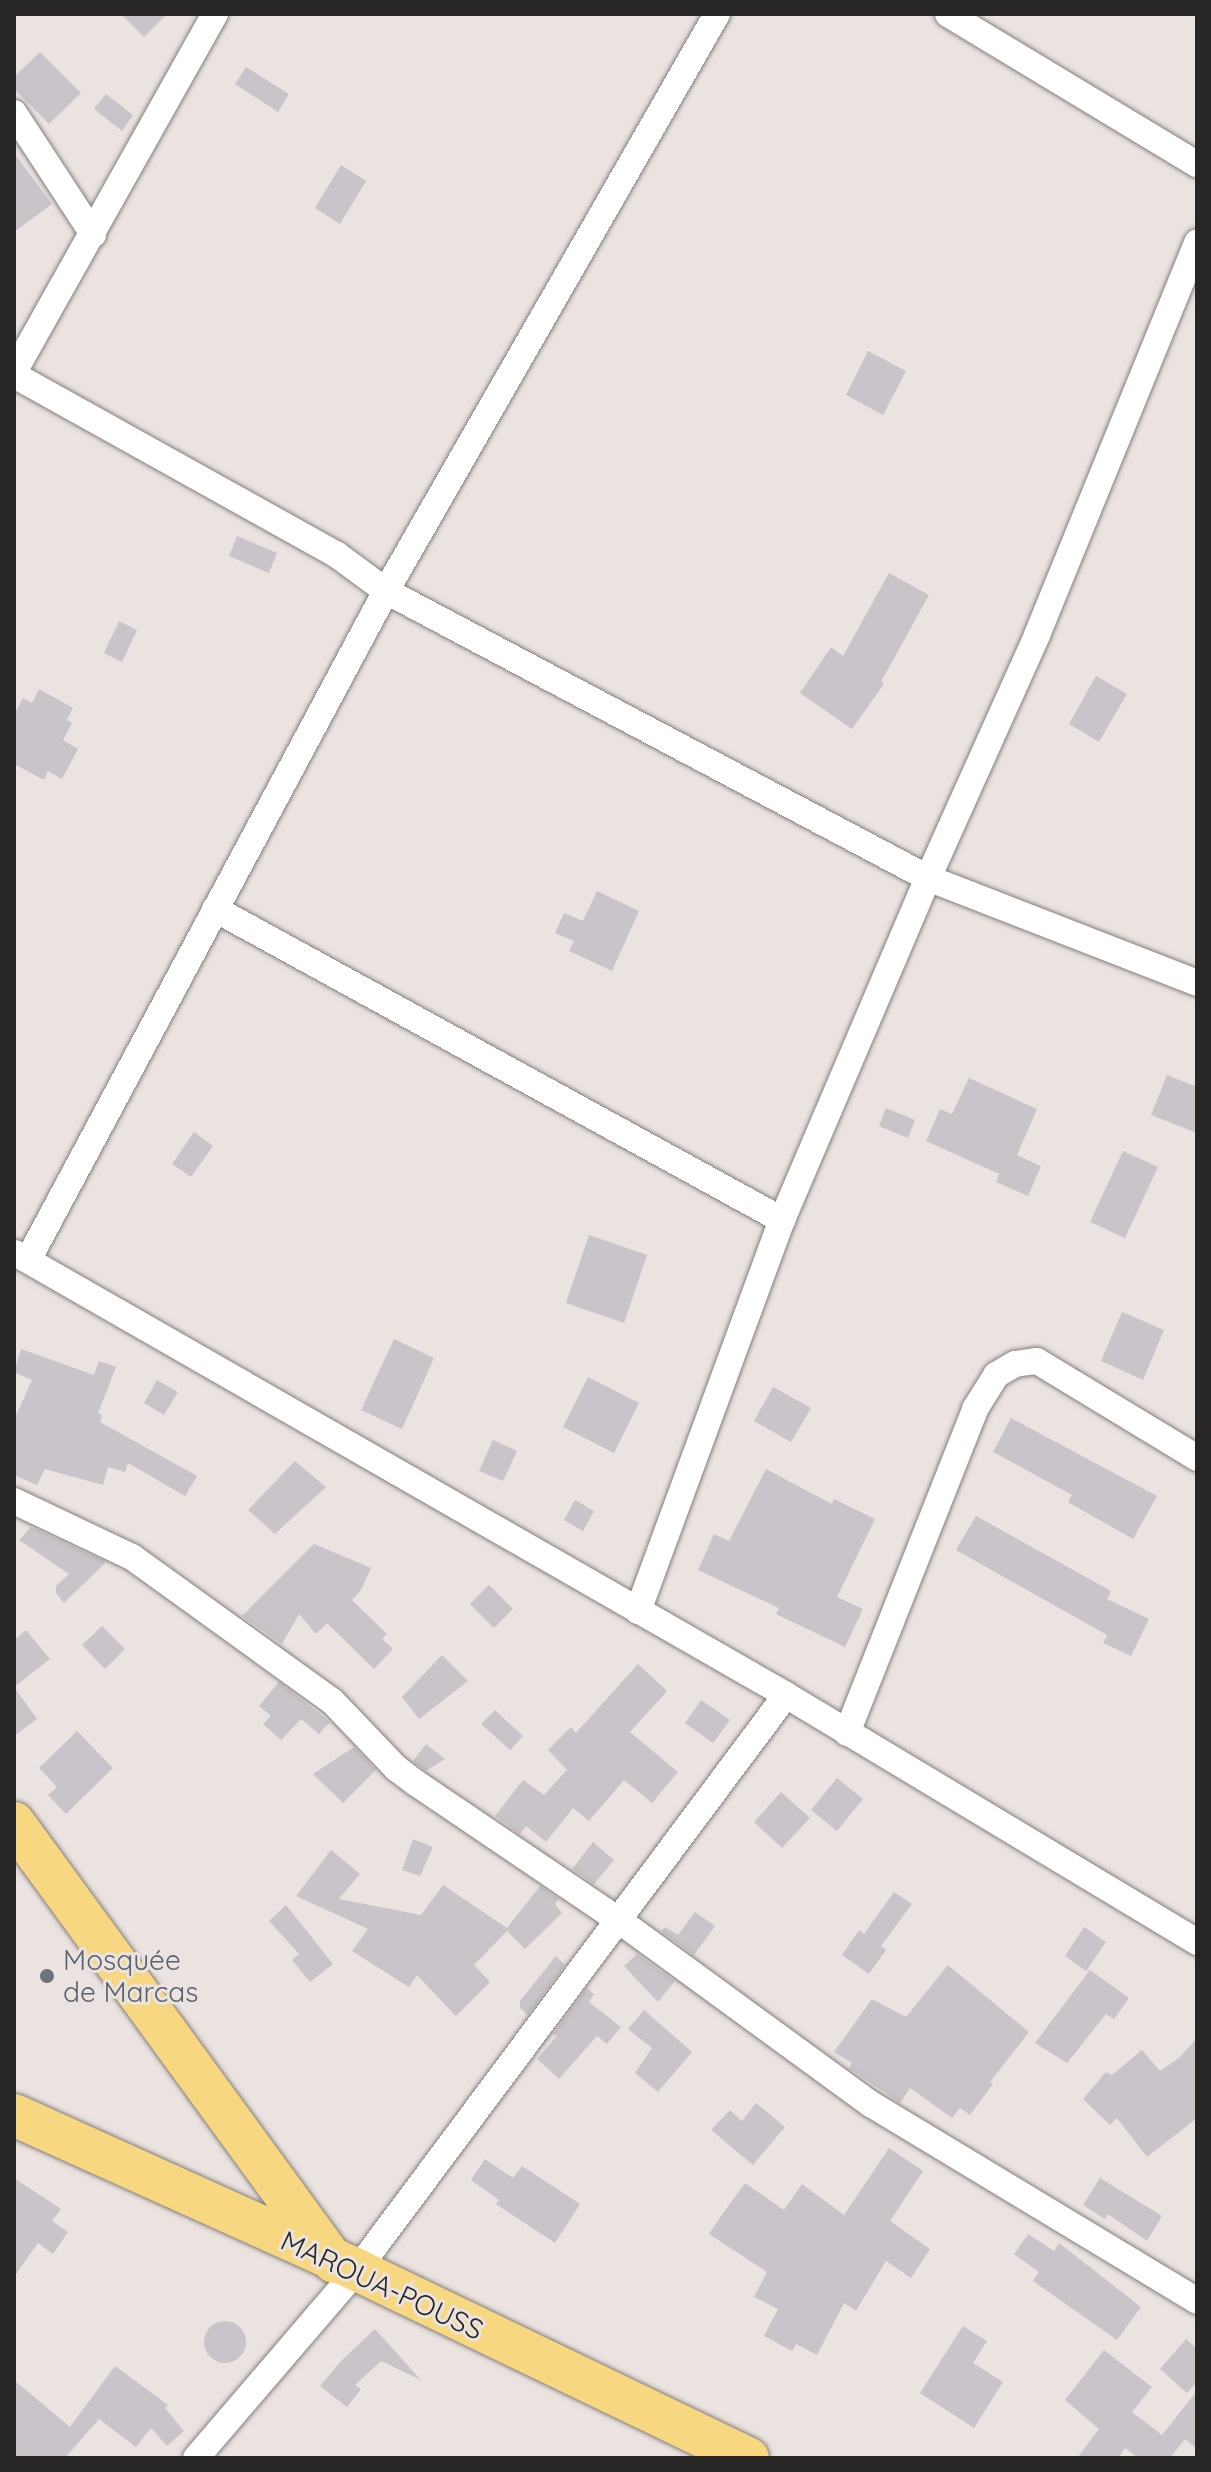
<!DOCTYPE html>
<html>
<head>
<meta charset="utf-8">
<style>
  body { margin:0 }
  #map { position:relative; width:1211px; height:2472px; overflow:hidden; background:#eae3e0; font-family:Quicksand,sans-serif }
  div>[style] { position:absolute }
  .building>* { inset:0; background:#c9c4c9 }
  .round { border-radius:50% }
  .roads { filter:drop-shadow(0 0 2px #857e7b) drop-shadow(0 0 2px #857e7b) }
  .minor>* { height:26px; margin:-13px; padding:0 13px; transform-origin:13px; border-radius:13px; background:#fff }
  .primary>* { height:42px; margin:-21px; padding:0 21px; transform-origin:21px; border-radius:21px; background:#f7d77f }
  .dots>* { width:22px; height:22px; translate:-50% -50%; box-sizing:border-box; border:4px solid #eae3e0; border-radius:50% }
  span { translate:-50% -50%; white-space:nowrap; text-align:center; line-height:1.15; -webkit-text-stroke:6px #eae3e0; paint-order:stroke }
  .worship-label { font-size:28px; color:#5b616d }
  .left { translate:0 -50%; text-align:left }
  .street-label { font-size:28px; color:#282624 }
  .frame { position:absolute; inset:0; border:16px solid #282624; pointer-events:none }
</style>
</head>
<body>
<div id="map">
  <div class="building">
    <div style="clip-path:polygon(121px 14px,167px 14px,144px 37px)"></div>
    <div style="clip-path:polygon(40px 52px,81px 93px,49px 124px,14px 89px,14px 77px)"></div>
    <div style="clip-path:polygon(246px 67px,289px 94px,278px 112px,235px 84px)"></div>
    <div style="clip-path:polygon(106px 94px,133px 115px,122px 131px,94px 109px)"></div>
    <div style="clip-path:polygon(14px 153px,52px 204px,14px 232px)"></div>
    <div style="clip-path:polygon(341px 165px,366px 181px,340px 224px,315px 208px)"></div>
    <div style="clip-path:polygon(868px 351px,906px 371px,883px 415px,846px 395px)"></div>
    <div style="clip-path:polygon(237px 536px,277px 553px,269px 573px,229px 556px)"></div>
    <div style="clip-path:polygon(889px 573px,929px 595px,881px 682px,884px 684px,852px 729px,800px 693px,831px 647px,843px 656px)"></div>
    <div style="clip-path:polygon(119px 621px,137px 630px,122px 662px,104px 653px)"></div>
    <div style="clip-path:polygon(1096px 676px,1127px 694px,1099px 742px,1069px 724px)"></div>
    <div style="clip-path:polygon(39px 689px,73px 708px,67px 720px,72px 723px,63px 740px,78px 749px,62px 779px,48px 771px,44px 780px,14px 764px,14px 715px,23px 698px,32px 703px)"></div>
    <div style="clip-path:polygon(597px 891px,639px 911px,612px 971px,569px 951px,574px 941px,555px 933px,564px 913px,583px 921px)"></div>
    <div style="clip-path:polygon(1167px 1075px,1197px 1087px,1197px 1133px,1151px 1115px)"></div>
    <div style="clip-path:polygon(969px 1078px,1037px 1109px,1017px 1155px,1041px 1166px,1028px 1196px,996px 1182px,999px 1174px,926px 1141px,940px 1109px,952px 1114px)"></div>
    <div style="clip-path:polygon(886px 1108px,915px 1120px,908px 1138px,879px 1126px)"></div>
    <div style="clip-path:polygon(194px 1132px,213px 1146px,191px 1177px,172px 1164px)"></div>
    <div style="clip-path:polygon(1123px 1151px,1158px 1167px,1125px 1238px,1090px 1222px)"></div>
    <div style="clip-path:polygon(589px 1235px,647px 1255px,624px 1323px,566px 1303px)"></div>
    <div style="clip-path:polygon(1122px 1312px,1164px 1330px,1143px 1380px,1101px 1361px)"></div>
    <div style="clip-path:polygon(394px 1339px,434px 1358px,402px 1429px,361px 1410px)"></div>
    <div style="clip-path:polygon(21px 1349px,94px 1375px,99px 1361px,116px 1367px,98px 1413px,102px 1415px,100px 1422px,197px 1476px,185px 1496px,128px 1463px,125px 1472px,108px 1467px,103px 1485px,45px 1469px,37px 1485px,14px 1475px,14px 1420px,32px 1380px,14px 1372px)"></div>
    <div style="clip-path:polygon(588px 1377px,639px 1403px,614px 1453px,563px 1427px)"></div>
    <div style="clip-path:polygon(157px 1380px,178px 1392px,164px 1415px,144px 1403px)"></div>
    <div style="clip-path:polygon(773px 1387px,811px 1408px,791px 1442px,754px 1421px)"></div>
    <div style="clip-path:polygon(1011px 1418px,1157px 1496px,1133px 1539px,1068px 1502px,1072px 1495px,993px 1452px)"></div>
    <div style="clip-path:polygon(493px 1440px,517px 1451px,503px 1481px,479px 1471px)"></div>
    <div style="clip-path:polygon(295px 1461px,326px 1487px,275px 1534px,248px 1510px)"></div>
    <div style="clip-path:polygon(766px 1469px,832px 1504px,834px 1499px,875px 1519px,837px 1597px,863px 1609px,845px 1647px,776px 1614px,779px 1608px,698px 1570px,714px 1534px,729px 1541px)"></div>
    <div style="clip-path:polygon(575px 1500px,594px 1511px,583px 1531px,564px 1520px)"></div>
    <div style="clip-path:polygon(976px 1516px,1111px 1591px,1107px 1599px,1149px 1619px,1131px 1656px,1103px 1643px,1107px 1635px,956px 1550px)"></div>
    <div style="clip-path:polygon(31px 1527px,106px 1562px,64px 1603px,56px 1593px,56px 1586px,69px 1574px,19px 1540px)"></div>
    <div style="clip-path:polygon(314px 1544px,371px 1568px,361px 1590px,352px 1600px,387px 1634px,382px 1639px,393px 1649px,374px 1669px,327px 1623px,316px 1634px,299px 1614px,282px 1644px,242px 1616px)"></div>
    <div style="clip-path:polygon(489px 1585px,513px 1609px,494px 1628px,470px 1604px)"></div>
    <div style="clip-path:polygon(102px 1626px,125px 1649px,105px 1669px,82px 1645px)"></div>
    <div style="clip-path:polygon(26px 1630px,50px 1659px,14px 1687px,37px 1719px,14px 1736px,14px 1640px)"></div>
    <div style="clip-path:polygon(442px 1655px,468px 1681px,419px 1719px,402px 1697px)"></div>
    <div style="clip-path:polygon(638px 1664px,667px 1691px,630px 1732px,678px 1772px,652px 1803px,624px 1780px,589px 1821px,573px 1808px,546px 1842px,526px 1826px,520px 1834px,495px 1816px,523px 1780px,544px 1795px,567px 1770px,548px 1750px,571px 1727px,576px 1733px)"></div>
    <div style="clip-path:polygon(279px 1682px,330px 1722px,319px 1734px,301px 1719px,281px 1740px,263px 1724px,271px 1716px,259px 1706px)"></div>
    <div style="clip-path:polygon(701px 1700px,730px 1720px,713px 1743px,685px 1723px)"></div>
    <div style="clip-path:polygon(495px 1710px,523px 1736px,510px 1750px,481px 1724px)"></div>
    <div style="clip-path:polygon(77px 1731px,113px 1768px,66px 1814px,48px 1795px,57px 1787px,39px 1768px)"></div>
    <div style="clip-path:polygon(426px 1744px,445px 1759px,426px 1771px,413px 1761px)"></div>
    <div style="clip-path:polygon(354px 1747px,376px 1770px,343px 1803px,313px 1774px)"></div>
    <div style="clip-path:polygon(837px 1778px,863px 1799px,837px 1831px,811px 1810px)"></div>
    <div style="clip-path:polygon(781px 1792px,810px 1818px,782px 1848px,754px 1822px)"></div>
    <div style="clip-path:polygon(413px 1839px,433px 1847px,420px 1876px,402px 1870px)"></div>
    <div style="clip-path:polygon(593px 1842px,614px 1860px,594px 1884px,572px 1869px)"></div>
    <div style="clip-path:polygon(331px 1850px,360px 1874px,339px 1899px,421px 1915px,443px 1885px,507px 1928px,540px 1886px,559px 1899px,555px 1904px,562px 1913px,525px 1949px,507px 1931px,474px 1965px,490px 1982px,456px 2016px,417px 1975px,409px 1987px,352px 1951px,368px 1929px,296px 1896px)"></div>
    <div style="clip-path:polygon(894px 1892px,912px 1904px,881px 1946px,886px 1950px,869px 1974px,842px 1955px,859px 1930px,864px 1934px)"></div>
    <div style="clip-path:polygon(286px 1905px,333px 1964px,310px 1982px,292px 1960px,299px 1954px,269px 1921px)"></div>
    <div style="clip-path:polygon(695px 1912px,715px 1926px,694px 1955px,661px 1931px,665px 1927px,678px 1935px)"></div>
    <div style="clip-path:polygon(1084px 1927px,1106px 1942px,1086px 1971px,1065px 1956px)"></div>
    <div style="clip-path:polygon(637px 1954px,675px 1981px,658px 2002px,624px 1966px)"></div>
    <div style="clip-path:polygon(556px 1956px,565px 1965px,528px 2015px,520px 2008px,520px 2001px)"></div>
    <div style="clip-path:polygon(948px 1965px,1029px 2032px,990px 2082px,993px 2084px,970px 2115px,960px 2108px,952px 2118px,910px 2088px,900px 2103px,849px 2068px,852px 2063px,834px 2052px,872px 1999px,906px 2017px)"></div>
    <div style="clip-path:polygon(1090px 1970px,1129px 1998px,1114px 2019px,1106px 2014px,1067px 2063px,1035px 2043px)"></div>
    <div style="clip-path:polygon(587px 1988px,594px 1994px,589px 2002px,621px 2027px,607px 2044px,597px 2036px,559px 2079px,537px 2059px,557px 2036px,553px 2034px)"></div>
    <div style="clip-path:polygon(644px 2010px,692px 2052px,658px 2092px,635px 2073px,652px 2048px,628px 2029px)"></div>
    <div style="clip-path:polygon(1197px 2038px,1197px 2118px,1147px 2157px,1117px 2118px,1110px 2125px,1083px 2099px,1106px 2072px,1112px 2075px,1142px 2050px,1160px 2071px,1179px 2058px)"></div>
    <div style="clip-path:polygon(756px 2103px,785px 2127px,753px 2165px,711px 2130px,730px 2110px,742px 2121px)"></div>
    <div style="clip-path:polygon(889px 2148px,923px 2171px,890px 2221px,930px 2249px,911px 2278px,886px 2261px,856px 2311px,844px 2303px,817px 2355px,796px 2344px,792px 2351px,764px 2336px,778px 2309px,754px 2297px,767px 2272px,709px 2234px,724px 2212px,745px 2183px,784px 2210px,802px 2184px,844px 2215px)"></div>
    <div style="clip-path:polygon(485px 2159px,513px 2178px,522px 2166px,580px 2204px,555px 2243px,496px 2204px,499px 2200px,471px 2180px)"></div>
    <div style="clip-path:polygon(14px 2178px,61px 2209px,52px 2221px,68px 2232px,53px 2254px,38px 2243px,14px 2277px)"></div>
    <div style="clip-path:polygon(1100px 2178px,1162px 2216px,1147px 2241px,1108px 2214px,1105px 2219px,1083px 2205px)"></div>
    <div style="clip-path:polygon(1028px 2234px,1054px 2251px,1059px 2243px,1141px 2307px,1117px 2340px,1033px 2281px,1039px 2272px,1014px 2254px)"></div>
    <div class="round" style="left:204px;top:2321px;width:42px;height:42px"></div>
    <div style="clip-path:polygon(963px 2326px,987px 2341px,973px 2363px,1003px 2382px,974px 2428px,920px 2393px)"></div>
    <div style="clip-path:polygon(375px 2329px,421px 2380px,381px 2361px,355px 2385px,361px 2389px,347px 2407px,320px 2386px,341px 2361px)"></div>
    <div style="clip-path:polygon(1186px 2339px,1197px 2349px,1197px 2382px,1187px 2393px,1160px 2369px)"></div>
    <div style="clip-path:polygon(1104px 2350px,1152px 2387px,1132px 2412px,1162px 2435px,1197px 2391px,1197px 2449px,1185px 2439px,1170px 2458px,1138px 2458px,1125px 2448px,1118px 2458px,1077px 2458px,1099px 2429px,1065px 2400px)"></div>
    <div style="clip-path:polygon(115px 2366px,168px 2405px,165px 2408px,184px 2431px,167px 2446px,151px 2428px,136px 2447px,99px 2419px,65px 2458px,14px 2458px,14px 2380px,70px 2427px)"></div>
  </div>
  <div class="roads">
    <div class="minor">
      <div style="left:948px;top:14px;width:291px;rotate:31.1deg"></div>
      <div style="left:14px;top:113px;width:145px;rotate:56.9deg"></div>
      <div style="left:14px;top:372px;width:411px;rotate:-60.7deg"></div>
      <div style="left:14px;top:375px;width:370px;rotate:29.1deg"></div>
      <div style="left:337px;top:555px;width:61px;rotate:36.3deg"></div>
      <div style="left:386px;top:591px;width:613px;rotate:27.9deg"></div>
      <div style="left:928px;top:878px;width:289px;rotate:21.3deg"></div>
      <div style="left:215px;top:909px;width:647px;rotate:28.74deg"></div>
      <div style="left:15px;top:1253px;width:889px;rotate:29.82deg"></div>
      <div style="left:786px;top:1695px;width:480px;rotate:31deg"></div>
      <div style="left:28px;top:1260px;width:759px;rotate:-61.85deg"></div>
      <div style="left:386px;top:591px;width:665px;rotate:-60.16deg"></div>
      <div style="left:14px;top:1501px;width:131px;rotate:25.4deg"></div>
      <div style="left:132px;top:1557px;width:246px;rotate:35.8deg"></div>
      <div style="left:332px;top:1701px;width:93px;rotate:46.3deg"></div>
      <div style="left:396px;top:1768px;width:25px;rotate:37deg"></div>
      <div style="left:416px;top:1783px;width:243px;rotate:34.1deg"></div>
      <div style="left:617px;top:1919px;width:314px;rotate:36.1deg"></div>
      <div style="left:871px;top:2104px;width:381px;rotate:31.1deg"></div>
      <div style="left:638px;top:1611px;width:417px;rotate:-69.8deg"></div>
      <div style="left:782px;top:1220px;width:372px;rotate:-66.9deg"></div>
      <div style="left:928px;top:878px;width:266px;rotate:-65.8deg"></div>
      <div style="left:1037px;top:635px;width:424px;rotate:-67.8deg"></div>
      <div style="left:847px;top:1733px;width:348px;rotate:-68.4deg"></div>
      <div style="left:975px;top:1409px;width:40px;rotate:-58deg"></div>
      <div style="left:996px;top:1375px;width:22px;rotate:-30deg"></div>
      <div style="left:1015px;top:1364px;width:22px;rotate:-8deg"></div>
      <div style="left:1037px;top:1361px;width:187px;rotate:31.2deg"></div>
      <div style="left:196px;top:2458px;width:248px;rotate:-49.4deg"></div>
      <div style="left:357px;top:2270px;width:717px;rotate:-53.27deg"></div>
    </div>
    <div class="primary">
      <div style="left:14px;top:1823px;width:543px;rotate:53.91deg"></div>
      <div style="left:14px;top:2115px;width:376px;rotate:24.3deg"></div>
      <div style="left:357px;top:2270px;width:434px;rotate:25.7deg"></div>
    </div>
  </div>
  <div class="dots">
    <div style="left:47px;top:1976px;background:#6b7280"></div>
  </div>
  <div class="worship-label">
    <span class="left" style="left:63px;top:1976px">Mosquée<br>de Marcas</span>
  </div>
  <div class="street-label">
    <span style="left:382px;top:2285px;rotate:25deg">MAROUA-POUSS</span>
  </div>
  <div class="frame"></div>
</div>
</body>
</html>
